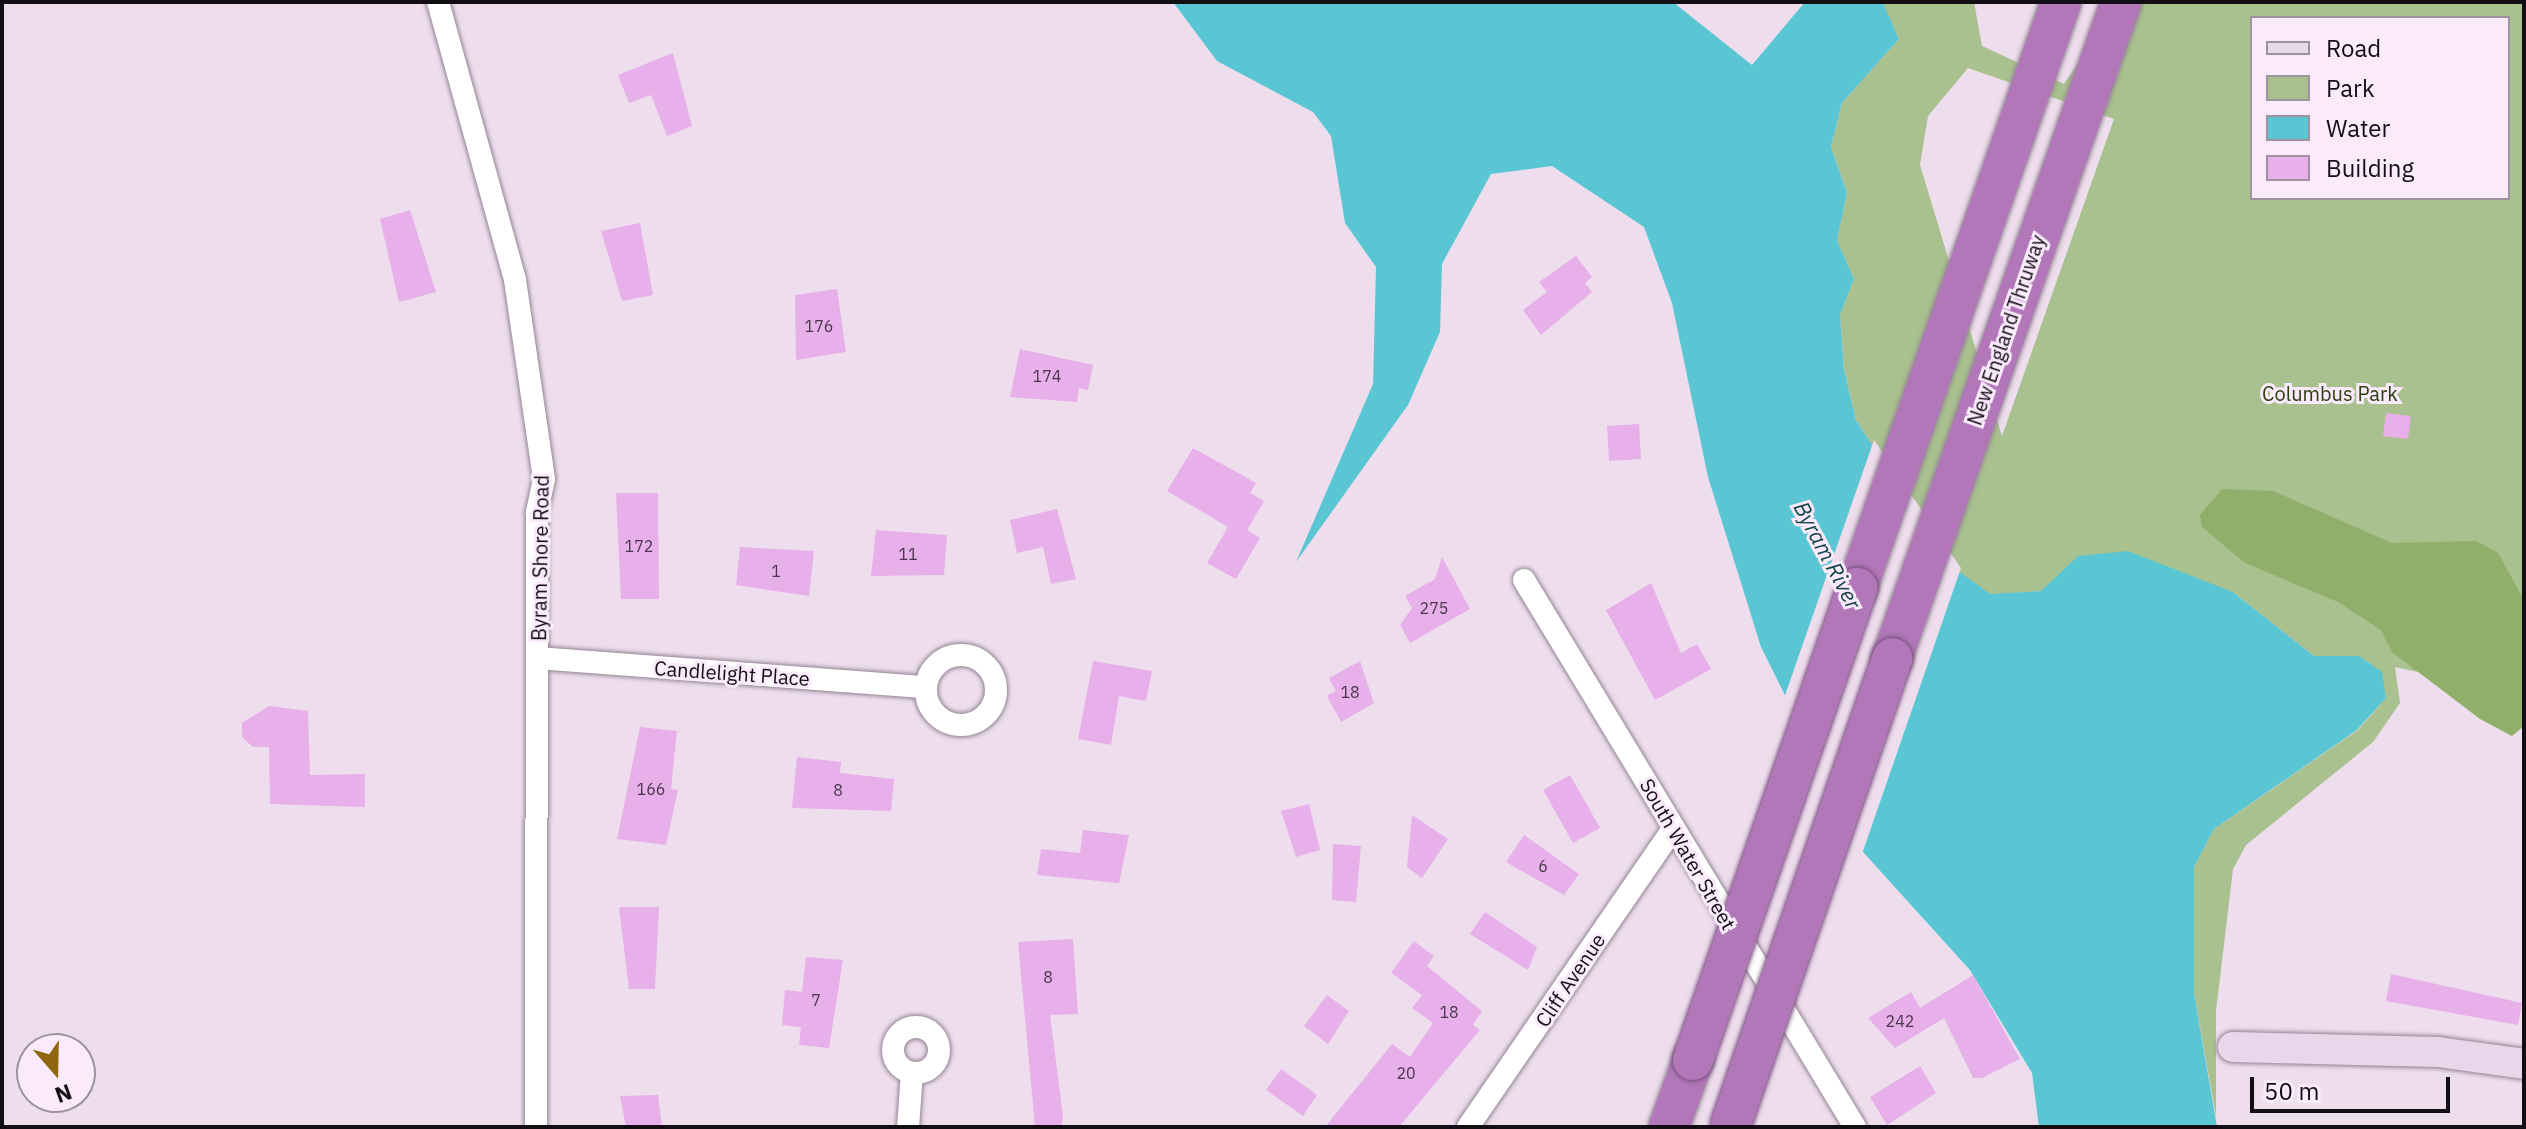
<!DOCTYPE html>
<html>
<head>
<meta charset="utf-8">
<style>
  body { margin:0 }
  #map { position:relative; width:2526px; height:1129px; overflow:hidden; background:#eddded; font-family:"IBM Plex Sans",sans-serif }
  div>[style] { position:absolute }
  .green>* { inset:0; background:#a9c18e }
  .forest>* { inset:0; background:#8faf6a }
  .water>* { inset:0; background:#5bc6d3 }
  .pier>* { inset:0; background:#eddded }
  .building>* { inset:0; background:#e8b0ea }
  .roads { filter:drop-shadow(0 0 2px #938594) drop-shadow(0 0 2px #938594) }
  .street>* { height:22px; margin:-11px; padding:0 11px; transform-origin:11px; border-radius:11px; background:#fff }
  .street>.ring { margin:-11px; padding:0; box-sizing:content-box; background:none; border:22px solid #fff; border-radius:50% }
  .secondary>* { height:30px; margin:-15px; padding:0 15px; transform-origin:15px; border-radius:15px; background:#e8d6ea }
  .highway>* { height:40px; margin:-20px; padding:0 20px; transform-origin:20px; border-radius:20px; background:#b177b9 }
  .bridges { filter:drop-shadow(0 0 2px #7a527f) drop-shadow(0 0 2px #7a527f) }
  .highway-bridge>* { height:40px; margin:-20px; padding:0 20px; transform-origin:20px; border-radius:20px; background:#b177b9 }
  span { translate:-50% -50%; white-space:nowrap; text-align:center; line-height:1.15; -webkit-text-stroke:6px #faeafb; paint-order:stroke }
  .number-label { font-size:16px; color:#483649 }
  .number-label span { -webkit-text-stroke-width:0 }
  .street-label { font-size:20px; color:#130e13 }
  .park-label { font-size:20px; color:#2b3f0d }
  .water-label { font-size:22px; color:#124349; font-style:italic }
  .frame { position:absolute; inset:0; border:4px solid #130e13; pointer-events:none }
  .legend { position:absolute; left:2250px; top:16px; width:260px; height:184px; box-sizing:border-box; background:#faeafb; border:2px solid #9e929e; margin:0; padding:10px 14px; list-style:none; font-size:24px; color:#130e13 }
  .legend li { display:flex; align-items:center; gap:16px; height:40px }
  .legend b { width:40px; border:2px solid #9e929e }
  .north { position:absolute; left:16px; top:1033px; width:80px; height:80px; box-sizing:border-box; background:#faeafb; border:2px solid #9e929e; border-radius:50%; rotate:160deg; font-size:22px; font-weight:700; line-height:32px; text-align:center; color:#130e13 }
  .north::after { content:''; display:block; margin:auto; width:28px; height:36px; background:#90670e; clip-path:polygon(50% 0,100% 100%,50% 72%,0 100%) }
  .scale { position:absolute; left:2250px; top:1077px; width:200px; height:36px; box-sizing:border-box; border:4px solid #130e13; border-top:0; padding-left:10px; font-size:24px; line-height:28px; white-space:nowrap; color:#130e13; -webkit-text-stroke:6px #faeafb; paint-order:stroke }
</style>
</head>
<body>
<div id="map">
  <div class="green">
    <div style="clip-path:polygon(evenodd,1882px 2px,1974px 2px,1982px 46px,2064px 84px,2120px 2px,2524px 2px,2524px 695px,2395px 667px,2400px 703px,2373px 742px,2246px 845px,2233px 869px,2216px 1011px,2216px 1117px,2194px 993px,2194px 867px,2214px 829px,2358px 730px,2386px 698px,2369px 663px,2314px 656px,2233px 592px,2078px 556px,2042px 591px,1990px 595px,1949px 564px,1856px 420px,1844px 369px,1840px 315px,1854px 279px,1837px 240px,1847px 193px,1831px 147px,1842px 103px,1899px 39px,1882px 2px,2252px 18px,2508px 18px,2508px 198px,2252px 198px,2252px 18px,1882px 2px,1968px 68px,2114px 119px,2002px 436px,1920px 165px,1928px 116px,1968px 68px)"></div>
  </div>
  <div class="forest">
    <div style="clip-path:polygon(2222px 489px,2273px 491px,2392px 543px,2476px 541px,2498px 553px,2524px 600px,2524px 726px,2512px 736px,2480px 719px,2392px 652px,2381px 630px,2338px 602px,2245px 563px,2202px 527px,2200px 515px)"></div>
  </div>
  <div class="water">
    <div style="clip-path:polygon(1173px 2px,1673px 2px,1752px 65px,1805px 2px,1883px 3px,1899px 39px,1842px 103px,1831px 147px,1847px 193px,1837px 240px,1854px 279px,1840px 315px,1844px 369px,1856px 420px,1949px 564px,1990px 594px,2041px 591px,2078px 556px,2128px 551px,2233px 592px,2314px 656px,2359px 656px,2382px 672px,2386px 698px,2357px 730px,2214px 829px,2194px 867px,2194px 993px,2217px 1127px,2039px 1127px,2032px 1073px,1970px 970px,1863px 852px,1761px 647px,1708px 477px,1672px 303px,1644px 227px,1552px 166px,1491px 174px,1442px 264px,1440px 332px,1408px 405px,1296px 562px,1373px 384px,1376px 267px,1345px 223px,1331px 136px,1313px 112px,1217px 61px)"></div>
  </div>
  <div class="pier">
    <div style="clip-path:polygon(1874px 440px,1961px 568px,1861px 857px,1783px 701px)"></div>
  </div>
  <div class="building">
    <div style="clip-path:polygon(673px 53px,692px 126px,667px 136px,651px 95px,629px 103px,618px 75px)"></div>
    <div style="clip-path:polygon(410px 210px,436px 292px,399px 302px,380px 219px)"></div>
    <div style="clip-path:polygon(640px 223px,653px 295px,622px 301px,601px 231px)"></div>
    <div style="clip-path:polygon(1576px 256px,1592px 277px,1585px 283px,1592px 292px,1541px 335px,1523px 310px,1547px 292px,1539px 282px)"></div>
    <div style="clip-path:polygon(837px 289px,846px 352px,796px 360px,795px 295px)"></div>
    <div style="clip-path:polygon(1020px 349px,1093px 365px,1088px 390px,1079px 388px,1077px 402px,1010px 397px)"></div>
    <div style="clip-path:polygon(2386px 413px,2411px 416px,2408px 439px,2383px 436px)"></div>
    <div style="clip-path:polygon(1639px 424px,1641px 459px,1609px 461px,1607px 426px)"></div>
    <div style="clip-path:polygon(1193px 448px,1256px 483px,1250px 493px,1264px 501px,1247px 530px,1260px 538px,1236px 579px,1207px 563px,1228px 527px,1167px 491px)"></div>
    <div style="clip-path:polygon(616px 493px,658px 493px,659px 599px,621px 599px)"></div>
    <div style="clip-path:polygon(1057px 509px,1076px 579px,1051px 584px,1043px 547px,1017px 553px,1010px 520px)"></div>
    <div style="clip-path:polygon(876px 530px,947px 535px,944px 575px,871px 576px)"></div>
    <div style="clip-path:polygon(740px 547px,814px 551px,809px 596px,736px 585px)"></div>
    <div style="clip-path:polygon(1442px 557px,1470px 609px,1410px 643px,1400px 625px,1412px 608px,1405px 596px,1435px 579px)"></div>
    <div style="clip-path:polygon(1651px 583px,1681px 653px,1697px 644px,1711px 669px,1655px 700px,1606px 610px)"></div>
    <div style="clip-path:polygon(1093px 661px,1152px 671px,1146px 701px,1119px 696px,1111px 745px,1078px 739px)"></div>
    <div style="clip-path:polygon(1360px 661px,1374px 703px,1341px 722px,1327px 696px,1336px 691px,1329px 678px)"></div>
    <div style="clip-path:polygon(269px 706px,308px 711px,310px 775px,365px 774px,365px 807px,270px 804px,269px 747px,253px 747px,242px 737px,242px 723px)"></div>
    <div style="clip-path:polygon(640px 727px,677px 731px,671px 789px,678px 790px,666px 845px,617px 839px)"></div>
    <div style="clip-path:polygon(797px 757px,841px 762px,840px 773px,894px 779px,891px 811px,792px 808px)"></div>
    <div style="clip-path:polygon(1570px 775px,1600px 828px,1573px 843px,1543px 790px)"></div>
    <div style="clip-path:polygon(1309px 804px,1320px 850px,1296px 857px,1281px 811px)"></div>
    <div style="clip-path:polygon(1412px 815px,1448px 839px,1422px 878px,1407px 867px)"></div>
    <div style="clip-path:polygon(1083px 830px,1129px 835px,1119px 883px,1037px 875px,1041px 849px,1080px 853px)"></div>
    <div style="clip-path:polygon(1524px 835px,1579px 874px,1564px 895px,1506px 862px)"></div>
    <div style="clip-path:polygon(1333px 844px,1361px 846px,1356px 902px,1332px 900px)"></div>
    <div style="clip-path:polygon(619px 907px,659px 907px,655px 989px,629px 989px)"></div>
    <div style="clip-path:polygon(1485px 912px,1537px 947px,1528px 970px,1470px 934px)"></div>
    <div style="clip-path:polygon(1073px 939px,1078px 1014px,1050px 1015px,1063px 1116px,1061px 1127px,1035px 1127px,1018px 942px)"></div>
    <div style="clip-path:polygon(1414px 941px,1434px 956px,1427px 966px,1482px 1011px,1473px 1025px,1480px 1030px,1399px 1127px,1325px 1127px,1392px 1044px,1410px 1057px,1433px 1023px,1412px 1008px,1422px 995px,1391px 973px)"></div>
    <div style="clip-path:polygon(806px 957px,843px 960px,829px 1048px,799px 1045px,801px 1027px,782px 1025px,785px 990px,802px 992px)"></div>
    <div style="clip-path:polygon(2391px 974px,2522px 1003px,2518px 1025px,2386px 1001px)"></div>
    <div style="clip-path:polygon(1973px 975px,2020px 1059px,1982px 1078px,1973px 1078px,1944px 1018px,1895px 1048px,1868px 1018px,1911px 992px,1920px 1008px)"></div>
    <div style="clip-path:polygon(1327px 995px,1349px 1011px,1328px 1044px,1304px 1026px)"></div>
    <div style="clip-path:polygon(1920px 1066px,1936px 1093px,1887px 1125px,1870px 1097px)"></div>
    <div style="clip-path:polygon(1281px 1069px,1317px 1095px,1303px 1116px,1266px 1090px)"></div>
    <div style="clip-path:polygon(658px 1095px,662px 1127px,626px 1127px,620px 1096px)"></div>
  </div>
  <div class="roads">
    <div class="street">
      <div style="left:438px;top:2px;width:288px;rotate:74.5deg"></div>
      <div style="left:515px;top:280px;width:201px;rotate:81.7deg"></div>
      <div style="left:544px;top:479px;width:35px;rotate:102deg"></div>
      <div style="left:537px;top:513px;width:614px;rotate:90.09deg"></div>
      <div style="left:1524px;top:580px;width:639px;rotate:58.82deg"></div>
      <div class="ring" style="left:926px;top:655px;width:48px;height:48px"></div>
      <div style="left:538px;top:658px;width:388px;rotate:4.3deg"></div>
      <div class="ring" style="left:893px;top:1027px;width:24px;height:24px"></div>
      <div style="left:908px;top:1127px;width:54px;rotate:-85.8deg"></div>
      <div style="left:1468px;top:1127px;width:358px;rotate:-55.5deg"></div>
    </div>
    <div class="secondary">
      <div style="left:2233px;top:1047px;width:205px;rotate:1.4deg"></div>
      <div style="left:2438px;top:1052px;width:87px;rotate:7.9deg"></div>
    </div>
    <div class="highway">
      <div style="left:1857px;top:588px;width:620px;rotate:-70.81deg"></div>
      <div style="left:1892px;top:658px;width:695px;rotate:-70.76deg"></div>
      <div style="left:1669px;top:1127px;width:71px;rotate:-70.3deg"></div>
    </div>
  </div>
  <div class="bridges">
    <div class="highway-bridge">
      <div style="left:1693px;top:1060px;width:500px;rotate:-70.8deg"></div>
      <div style="left:1731px;top:1124px;width:493px;rotate:-70.9deg"></div>
    </div>
  </div>
  <div class="number-label">
    <span style="left:819px;top:326px">176</span>
    <span style="left:1047px;top:376px">174</span>
    <span style="left:639px;top:546px">172</span>
    <span style="left:908px;top:554px">11</span>
    <span style="left:776px;top:571px">1</span>
    <span style="left:1434px;top:608px">275</span>
    <span style="left:1350px;top:692px">18</span>
    <span style="left:651px;top:789px">166</span>
    <span style="left:838px;top:790px">8</span>
    <span style="left:1543px;top:866px">6</span>
    <span style="left:1048px;top:977px">8</span>
    <span style="left:816px;top:1000px">7</span>
    <span style="left:1449px;top:1012px">18</span>
    <span style="left:1900px;top:1021px">242</span>
    <span style="left:1406px;top:1073px">20</span>
  </div>
  <div class="street-label">
    <span style="left:2006px;top:330px;rotate:-71deg">New England Thruway</span>
    <span style="left:540px;top:558px;rotate:-89deg">Byram Shore Road</span>
    <span style="left:732px;top:673px;rotate:4deg">Candlelight Place</span>
    <span style="left:1688px;top:854px;rotate:60deg">South Water Street</span>
    <span style="left:1570px;top:980px;rotate:-56deg">Cliff Avenue</span>
  </div>
  <div class="park-label">
    <span style="left:2330px;top:393px">Columbus Park</span>
  </div>
  <div class="water-label">
    <span style="left:1828px;top:555px;rotate:62deg">Byram River</span>
  </div>
  <div class="frame"></div>
  <ul class="legend">
  <li><b style="height:10px;background:#e8d6ea"></b>Road</li>
  <li><b style="height:22px;background:#a9c18e"></b>Park</li>
  <li><b style="height:22px;background:#5bc6d3"></b>Water</li>
  <li><b style="height:22px;background:#e8b0ea"></b>Building</li>
  </ul>
  <div class="north">N</div>
  <div class="scale">50 m</div>
</div>
</body>
</html>
